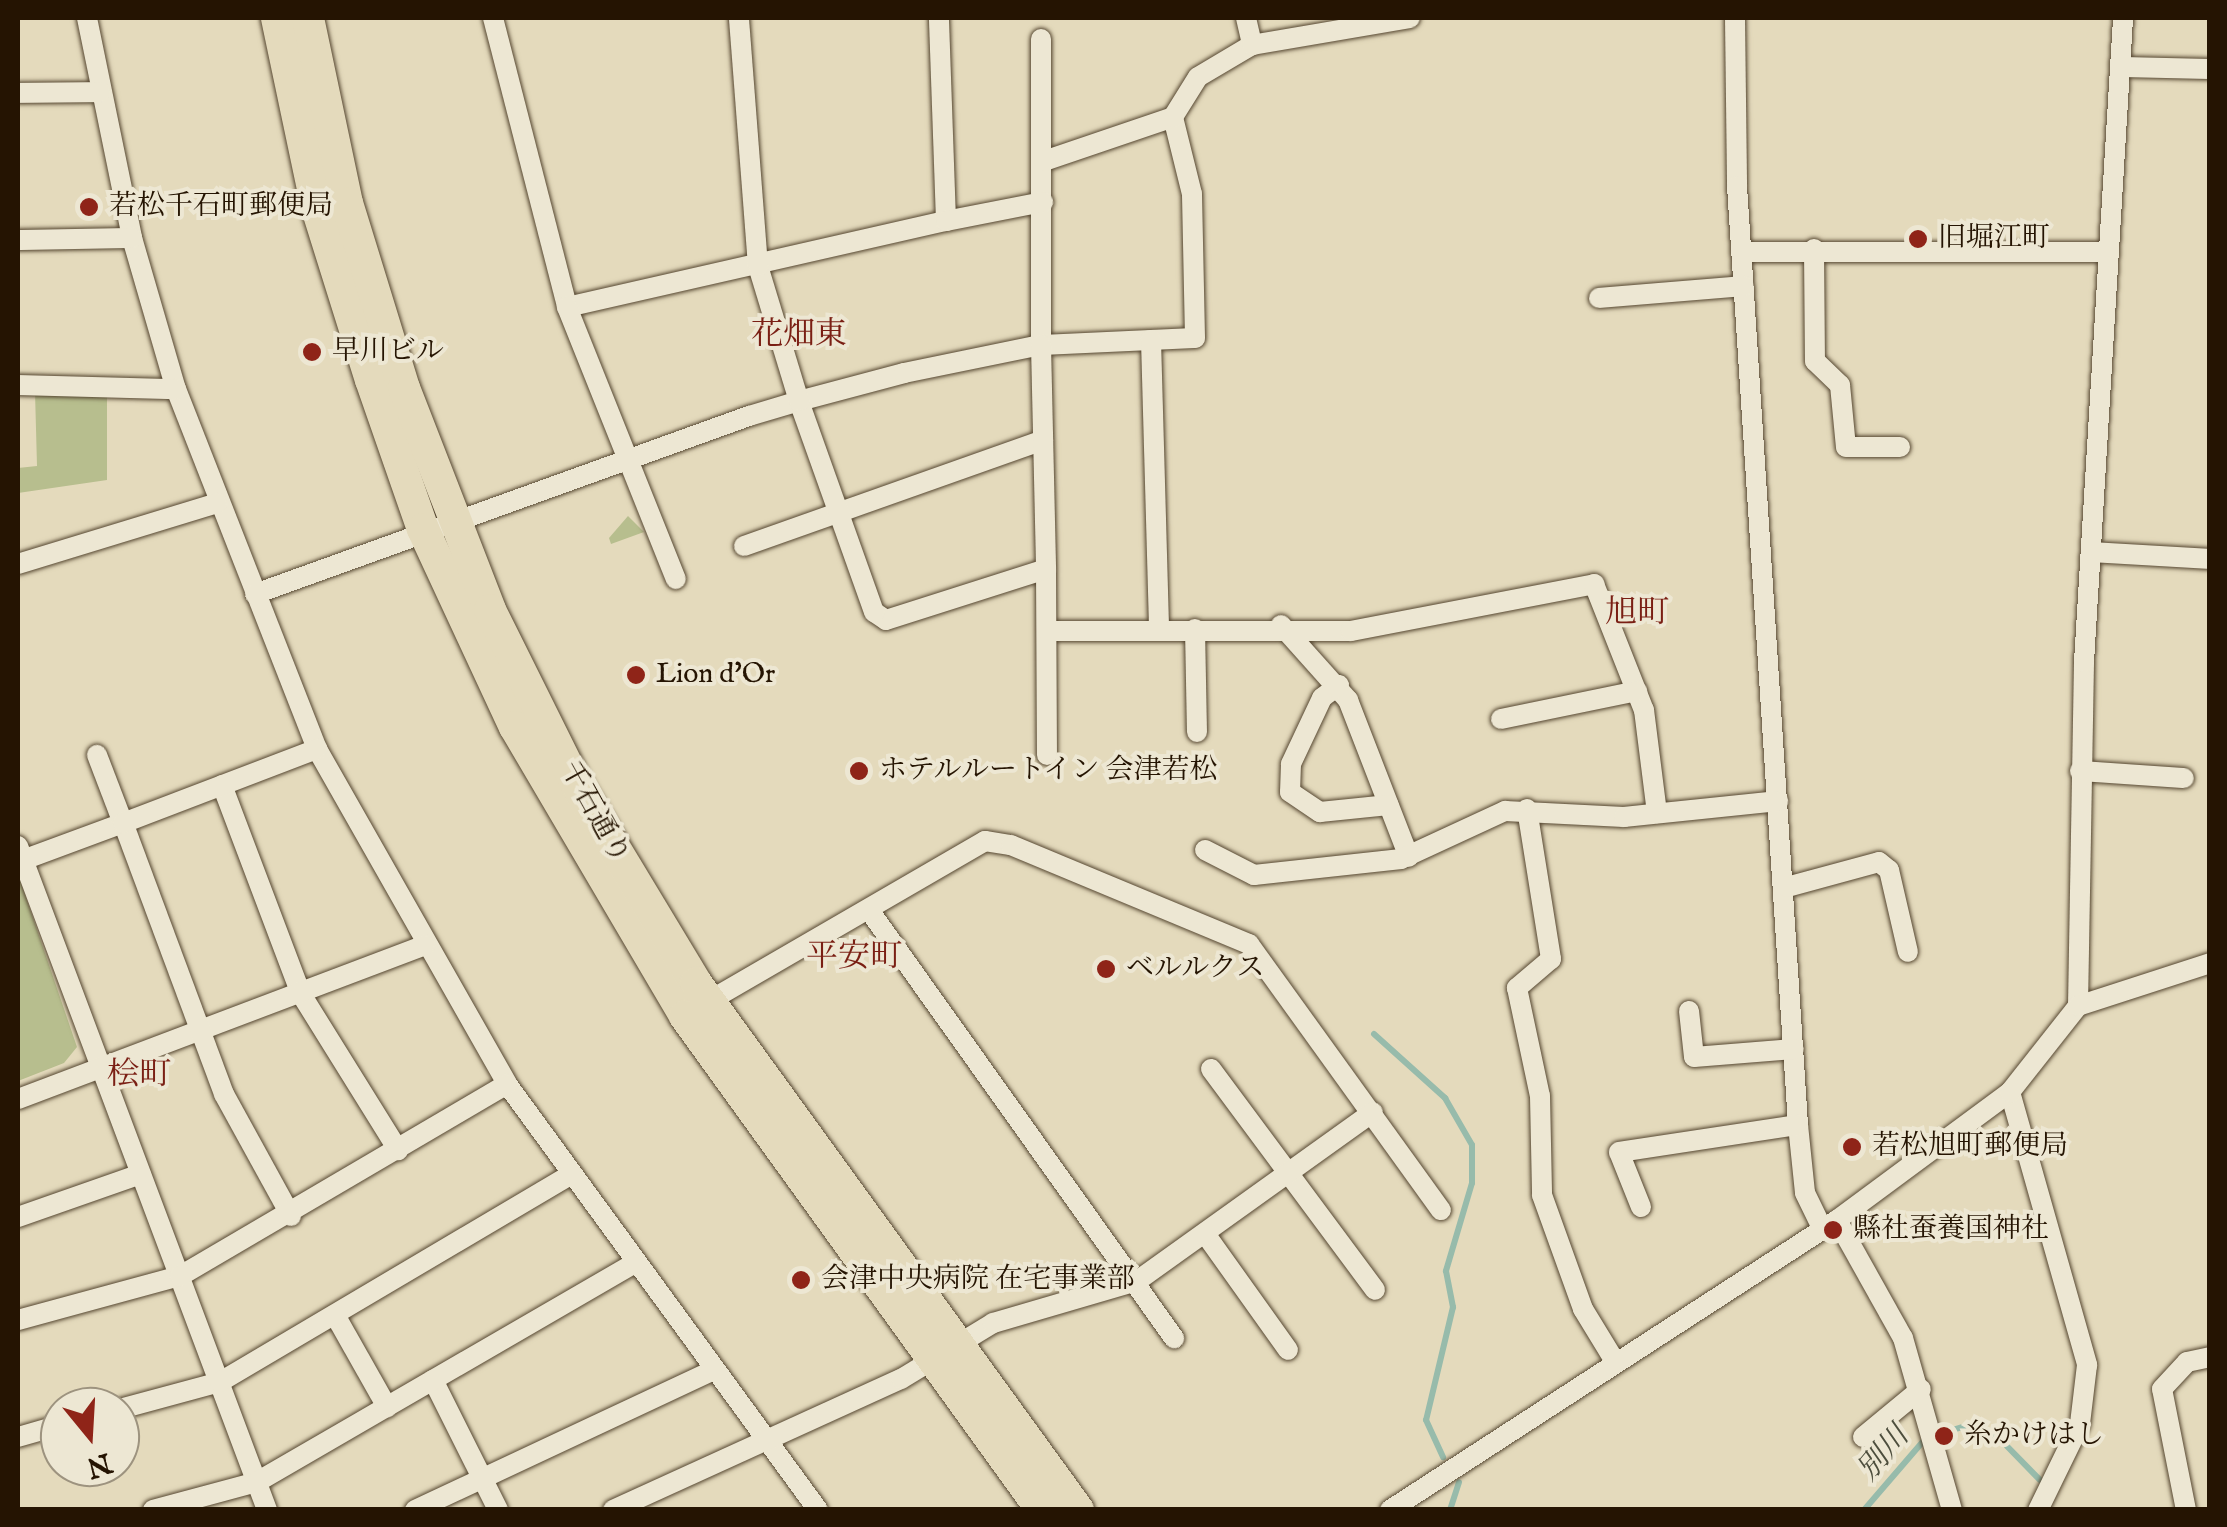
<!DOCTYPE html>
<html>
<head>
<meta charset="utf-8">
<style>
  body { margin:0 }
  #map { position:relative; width:2227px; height:1527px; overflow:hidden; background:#e4dabc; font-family:"IM FELL English","Noto Serif JP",serif }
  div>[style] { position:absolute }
  .green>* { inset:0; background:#b7be8e }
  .stream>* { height:6px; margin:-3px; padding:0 3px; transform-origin:3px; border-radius:3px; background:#97bbab }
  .roads { filter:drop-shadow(0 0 2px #554630) drop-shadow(0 0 2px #554630) }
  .street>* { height:20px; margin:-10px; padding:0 10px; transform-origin:10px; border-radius:10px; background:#ede7d3 }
  .primary>* { height:32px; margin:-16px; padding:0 16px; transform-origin:16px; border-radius:16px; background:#e4dabc }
  .dots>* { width:28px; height:28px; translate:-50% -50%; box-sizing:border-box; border:5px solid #ede7d3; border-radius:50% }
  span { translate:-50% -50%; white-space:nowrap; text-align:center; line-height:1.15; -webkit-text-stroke:8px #ede7d3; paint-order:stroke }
  .poi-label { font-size:28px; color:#251402 }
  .left { translate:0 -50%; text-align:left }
  .street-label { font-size:28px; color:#251402 }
  .water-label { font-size:30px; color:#4d4e3d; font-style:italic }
  .quarter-label { font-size:32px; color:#7a1f14 }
  .frame { position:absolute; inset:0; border:20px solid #251402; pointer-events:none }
  .north { position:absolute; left:40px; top:1387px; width:100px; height:100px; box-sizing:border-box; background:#ede7d3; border:2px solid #9d937f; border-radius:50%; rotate:162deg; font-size:28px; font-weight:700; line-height:40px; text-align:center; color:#251402 }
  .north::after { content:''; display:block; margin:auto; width:35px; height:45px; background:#8f2418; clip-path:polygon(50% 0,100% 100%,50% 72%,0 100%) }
</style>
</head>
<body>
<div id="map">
  <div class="green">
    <div style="clip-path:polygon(35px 392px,107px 393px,107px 480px,18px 493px,18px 468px,37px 466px)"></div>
    <div style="clip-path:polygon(628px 516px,644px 532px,611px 544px,609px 538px)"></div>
    <div style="clip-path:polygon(18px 874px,77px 1047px,64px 1063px,18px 1081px)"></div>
  </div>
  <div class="stream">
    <div style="left:1374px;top:1034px;width:96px;rotate:42deg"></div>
    <div style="left:1445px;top:1098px;width:54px;rotate:60.1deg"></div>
    <div style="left:1472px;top:1145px;width:38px;rotate:90deg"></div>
    <div style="left:1472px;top:1183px;width:92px;rotate:106.5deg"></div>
    <div style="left:1446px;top:1271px;width:37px;rotate:79deg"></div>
    <div style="left:1453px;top:1307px;width:116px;rotate:103.4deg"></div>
    <div style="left:1426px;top:1420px;width:41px;rotate:65.3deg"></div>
    <div style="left:1936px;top:1435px;width:34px;rotate:-17deg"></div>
    <div style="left:1968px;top:1425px;width:32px;rotate:22deg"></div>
    <div style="left:1998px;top:1437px;width:60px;rotate:45.7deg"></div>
    <div style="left:1450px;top:1510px;width:29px;rotate:-72deg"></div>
    <div style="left:1864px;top:1510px;width:94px;rotate:-49.3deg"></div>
  </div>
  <div class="roads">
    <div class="street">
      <div style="left:87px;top:18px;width:225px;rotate:78.4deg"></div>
      <div style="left:132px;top:238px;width:157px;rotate:73.8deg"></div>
      <div style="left:176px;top:389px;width:387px;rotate:68.6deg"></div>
      <div style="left:317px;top:749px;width:385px;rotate:60.4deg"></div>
      <div style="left:507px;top:1084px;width:527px;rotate:53.87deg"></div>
      <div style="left:493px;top:18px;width:298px;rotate:75.6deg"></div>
      <div style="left:567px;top:307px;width:389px;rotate:-12.8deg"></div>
      <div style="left:946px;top:221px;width:203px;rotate:-92deg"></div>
      <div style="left:1246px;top:18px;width:28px;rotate:77deg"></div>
      <div style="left:1735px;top:18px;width:168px;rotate:89.3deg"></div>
      <div style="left:1737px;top:186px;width:941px;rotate:86.28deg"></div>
      <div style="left:1798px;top:1125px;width:68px;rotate:84.1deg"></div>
      <div style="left:1805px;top:1193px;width:39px;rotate:64deg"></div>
      <div style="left:1041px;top:39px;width:306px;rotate:90deg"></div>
      <div style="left:1041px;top:345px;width:154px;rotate:-2.6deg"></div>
      <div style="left:1195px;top:338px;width:144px;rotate:-91.2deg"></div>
      <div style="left:1192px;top:194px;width:79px;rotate:-103.9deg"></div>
      <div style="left:2122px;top:67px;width:88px;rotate:1.3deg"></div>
      <div style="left:18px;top:93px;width:82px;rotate:-0.7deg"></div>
      <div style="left:1044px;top:161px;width:136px;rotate:-18.8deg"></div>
      <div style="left:1173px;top:117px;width:47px;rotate:-58deg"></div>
      <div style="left:1198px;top:77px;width:63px;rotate:-30.7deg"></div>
      <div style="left:1252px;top:45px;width:160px;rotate:-9.7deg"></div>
      <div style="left:946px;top:221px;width:99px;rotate:-11.1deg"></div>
      <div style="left:18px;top:240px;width:114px;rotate:-1deg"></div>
      <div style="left:1814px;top:249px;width:112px;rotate:89.5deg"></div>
      <div style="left:1815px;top:361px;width:35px;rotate:44deg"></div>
      <div style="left:1840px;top:385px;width:62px;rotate:84.5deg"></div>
      <div style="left:1846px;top:447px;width:54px"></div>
      <div style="left:1743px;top:252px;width:364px"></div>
      <div style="left:1599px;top:298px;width:145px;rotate:-4.7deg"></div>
      <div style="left:567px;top:307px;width:293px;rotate:68.2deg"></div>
      <div style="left:1151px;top:340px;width:289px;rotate:88.4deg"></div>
      <div style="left:18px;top:385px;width:158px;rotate:1.5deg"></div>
      <div style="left:744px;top:546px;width:317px;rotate:-19.5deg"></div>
      <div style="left:2092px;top:552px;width:118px;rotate:3.4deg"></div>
      <div style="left:18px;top:564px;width:208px;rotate:-17deg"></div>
      <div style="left:1046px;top:569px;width:186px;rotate:89.7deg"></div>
      <div style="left:255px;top:594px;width:525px;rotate:-19.82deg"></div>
      <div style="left:749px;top:416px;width:52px;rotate:-16.7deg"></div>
      <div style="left:799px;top:401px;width:109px;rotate:-14.9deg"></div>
      <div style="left:904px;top:373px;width:140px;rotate:-11.6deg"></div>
      <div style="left:1041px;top:345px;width:224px;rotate:88.7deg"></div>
      <div style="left:1046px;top:569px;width:168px;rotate:162.3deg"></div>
      <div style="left:886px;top:620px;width:14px;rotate:-146deg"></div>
      <div style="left:874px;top:612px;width:224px;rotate:-109.6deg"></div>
      <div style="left:799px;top:401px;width:141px;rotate:-106.9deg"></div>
      <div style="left:758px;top:266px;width:249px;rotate:-94.4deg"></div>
      <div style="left:1281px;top:625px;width:101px;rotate:48.2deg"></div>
      <div style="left:1348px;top:700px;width:168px;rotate:68.8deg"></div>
      <div style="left:1195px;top:629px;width:103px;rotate:88.9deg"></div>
      <div style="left:1048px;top:631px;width:303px"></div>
      <div style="left:1351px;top:631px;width:248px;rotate:-10.9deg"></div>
      <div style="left:1594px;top:584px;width:136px;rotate:68.4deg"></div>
      <div style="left:1644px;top:710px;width:104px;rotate:82.8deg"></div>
      <div style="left:1339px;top:685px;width:21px;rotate:143deg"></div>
      <div style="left:1322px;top:698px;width:73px;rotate:115.2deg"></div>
      <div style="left:1291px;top:764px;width:28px;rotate:92deg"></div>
      <div style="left:1290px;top:792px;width:36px;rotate:34deg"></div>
      <div style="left:1320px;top:812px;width:69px;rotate:-5.8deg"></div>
      <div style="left:1501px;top:719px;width:139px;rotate:-11.6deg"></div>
      <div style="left:2080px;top:771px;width:104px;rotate:3.9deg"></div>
      <div style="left:222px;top:785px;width:223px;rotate:69.3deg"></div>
      <div style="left:301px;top:994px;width:184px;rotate:58.1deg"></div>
      <div style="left:1527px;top:809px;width:152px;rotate:80.9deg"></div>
      <div style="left:1551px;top:959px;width:45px;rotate:139.5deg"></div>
      <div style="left:1517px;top:988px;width:110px;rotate:78deg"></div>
      <div style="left:1540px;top:1096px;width:99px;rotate:88.8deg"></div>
      <div style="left:1542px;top:1195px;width:121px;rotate:70.2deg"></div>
      <div style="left:1583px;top:1309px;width:63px;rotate:58.6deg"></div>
      <div style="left:18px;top:846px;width:709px;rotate:69.44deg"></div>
      <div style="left:1205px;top:850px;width:55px;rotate:27deg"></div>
      <div style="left:1254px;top:875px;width:148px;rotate:-6.2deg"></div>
      <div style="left:1401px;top:859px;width:115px;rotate:-24.8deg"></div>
      <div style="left:1505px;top:811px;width:119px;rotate:2.9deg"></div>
      <div style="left:1624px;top:817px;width:155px;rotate:-5.9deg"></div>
      <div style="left:23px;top:860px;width:107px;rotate:-20.3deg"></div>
      <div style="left:123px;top:823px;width:73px;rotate:-110.9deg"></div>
      <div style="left:1787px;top:887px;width:95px;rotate:-15.2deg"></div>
      <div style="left:1879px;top:862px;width:13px;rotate:39deg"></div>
      <div style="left:1889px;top:870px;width:84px;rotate:77deg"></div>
      <div style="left:869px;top:910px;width:526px;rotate:54.53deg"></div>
      <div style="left:709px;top:1001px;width:319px;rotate:-30.1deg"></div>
      <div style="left:985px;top:841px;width:26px;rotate:9deg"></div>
      <div style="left:1011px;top:845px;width:258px;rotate:22.6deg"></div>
      <div style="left:1249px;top:944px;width:328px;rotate:54.2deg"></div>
      <div style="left:2078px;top:1006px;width:344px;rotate:-89deg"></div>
      <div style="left:2084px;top:662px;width:645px;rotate:-86.53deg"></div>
      <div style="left:1689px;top:1011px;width:46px;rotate:83.8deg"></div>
      <div style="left:1694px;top:1057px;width:100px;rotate:-4.6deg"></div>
      <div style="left:1211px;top:1069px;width:275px;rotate:53.4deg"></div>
      <div style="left:2010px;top:1092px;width:284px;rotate:74.2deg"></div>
      <div style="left:2087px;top:1365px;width:59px;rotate:96.8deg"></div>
      <div style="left:2080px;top:1424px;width:96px;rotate:116deg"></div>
      <div style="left:18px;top:1099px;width:435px;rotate:-20.7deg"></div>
      <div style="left:1641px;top:1207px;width:59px;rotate:-111.8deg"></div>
      <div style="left:1619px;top:1152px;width:181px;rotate:-8.6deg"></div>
      <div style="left:291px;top:1216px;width:139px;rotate:-118.8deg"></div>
      <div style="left:224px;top:1094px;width:289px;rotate:-110.4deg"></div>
      <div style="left:123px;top:823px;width:208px;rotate:-20.9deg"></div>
      <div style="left:18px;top:1217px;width:130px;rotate:-19.3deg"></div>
      <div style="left:1837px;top:1220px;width:135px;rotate:60.8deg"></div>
      <div style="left:1903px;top:1338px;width:179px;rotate:74.1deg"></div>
      <div style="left:1206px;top:1235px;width:141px;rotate:54.5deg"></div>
      <div style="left:335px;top:1315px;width:106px;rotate:60.5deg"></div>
      <div style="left:18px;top:1320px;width:168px;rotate:-15.2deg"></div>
      <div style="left:180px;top:1276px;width:379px;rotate:-30.4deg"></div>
      <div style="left:433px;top:1380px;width:145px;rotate:63.4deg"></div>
      <div style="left:120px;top:1409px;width:104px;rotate:-15.1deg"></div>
      <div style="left:220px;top:1382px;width:409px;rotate:-30.6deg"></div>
      <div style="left:18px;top:1437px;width:44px;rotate:-15.9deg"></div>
      <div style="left:1863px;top:1437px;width:75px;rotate:-39.6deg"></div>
      <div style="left:153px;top:1510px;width:108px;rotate:-15.1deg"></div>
      <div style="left:257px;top:1482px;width:438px;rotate:-30.1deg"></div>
      <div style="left:415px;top:1510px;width:330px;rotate:-25.1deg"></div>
      <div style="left:613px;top:1510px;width:316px;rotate:-24.5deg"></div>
      <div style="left:901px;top:1379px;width:108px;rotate:-31.3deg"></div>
      <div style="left:993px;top:1323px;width:150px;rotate:-16.3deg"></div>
      <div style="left:1137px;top:1281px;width:290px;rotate:-35.6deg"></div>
      <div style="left:1390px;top:1510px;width:533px;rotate:-32.97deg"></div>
      <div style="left:1837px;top:1220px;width:215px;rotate:-36.5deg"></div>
      <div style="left:2010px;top:1092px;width:110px;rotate:-51.7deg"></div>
      <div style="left:2078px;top:1006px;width:139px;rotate:-18deg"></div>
      <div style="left:2186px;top:1510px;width:123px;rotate:-101.2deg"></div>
      <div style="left:2162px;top:1389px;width:37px;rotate:-47deg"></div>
      <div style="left:2187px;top:1362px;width:24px;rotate:-12deg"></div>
    </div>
    <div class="primary">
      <div style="left:277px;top:18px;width:194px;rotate:78.1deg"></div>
      <div style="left:317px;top:208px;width:180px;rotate:72.6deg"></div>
      <div style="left:371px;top:380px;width:158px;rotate:70.8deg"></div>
      <div style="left:423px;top:529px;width:218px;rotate:65.1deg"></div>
      <div style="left:515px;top:727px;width:335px;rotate:59.5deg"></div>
      <div style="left:685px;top:1016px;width:609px;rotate:54.15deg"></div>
      <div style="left:308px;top:18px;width:189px;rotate:78.1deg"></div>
      <div style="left:347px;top:203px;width:194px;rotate:72.9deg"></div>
      <div style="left:404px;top:388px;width:238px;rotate:68.8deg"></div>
      <div style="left:490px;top:610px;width:200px;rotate:63.6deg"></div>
      <div style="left:579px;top:789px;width:227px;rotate:58.9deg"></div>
      <div style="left:696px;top:983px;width:651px;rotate:54.06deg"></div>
    </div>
  </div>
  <div class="dots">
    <div style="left:89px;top:207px;background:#8f2418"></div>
    <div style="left:1918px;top:239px;background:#8f2418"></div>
    <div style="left:312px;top:352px;background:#8f2418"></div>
    <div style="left:636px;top:675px;background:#8f2418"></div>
    <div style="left:859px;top:771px;background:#8f2418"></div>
    <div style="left:1106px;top:969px;background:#8f2418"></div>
    <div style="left:1852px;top:1147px;background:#8f2418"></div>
    <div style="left:1833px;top:1230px;background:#8f2418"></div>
    <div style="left:801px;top:1280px;background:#8f2418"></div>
    <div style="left:1944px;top:1436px;background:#8f2418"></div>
  </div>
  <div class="poi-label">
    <span class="left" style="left:109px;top:207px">若松千石町郵便局</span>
    <span class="left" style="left:1938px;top:239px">旧堀江町</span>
    <span class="left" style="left:332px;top:352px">早川ビル</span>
    <span class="left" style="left:656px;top:675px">Lion d'Or</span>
    <span class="left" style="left:879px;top:771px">ホテルルートイン 会津若松</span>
    <span class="left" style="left:1126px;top:969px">ベルルクス</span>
    <span class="left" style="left:1872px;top:1147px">若松旭町郵便局</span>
    <span class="left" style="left:1853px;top:1230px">縣社蚕養国神社</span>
    <span class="left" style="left:821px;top:1280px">会津中央病院 在宅事業部</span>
    <span class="left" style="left:1964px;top:1436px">糸かけはし</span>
  </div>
  <div class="street-label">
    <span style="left:594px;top:813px;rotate:61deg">千石通り</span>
  </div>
  <div class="water-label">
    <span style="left:1884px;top:1454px;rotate:-49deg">別川</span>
  </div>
  <div class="quarter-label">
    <span style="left:799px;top:336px">花畑東</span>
    <span style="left:1637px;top:614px">旭町</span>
    <span style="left:854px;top:958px">平安町</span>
    <span style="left:139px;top:1076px">桧町</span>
  </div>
  <div class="frame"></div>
  <div class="north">N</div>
</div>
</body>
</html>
